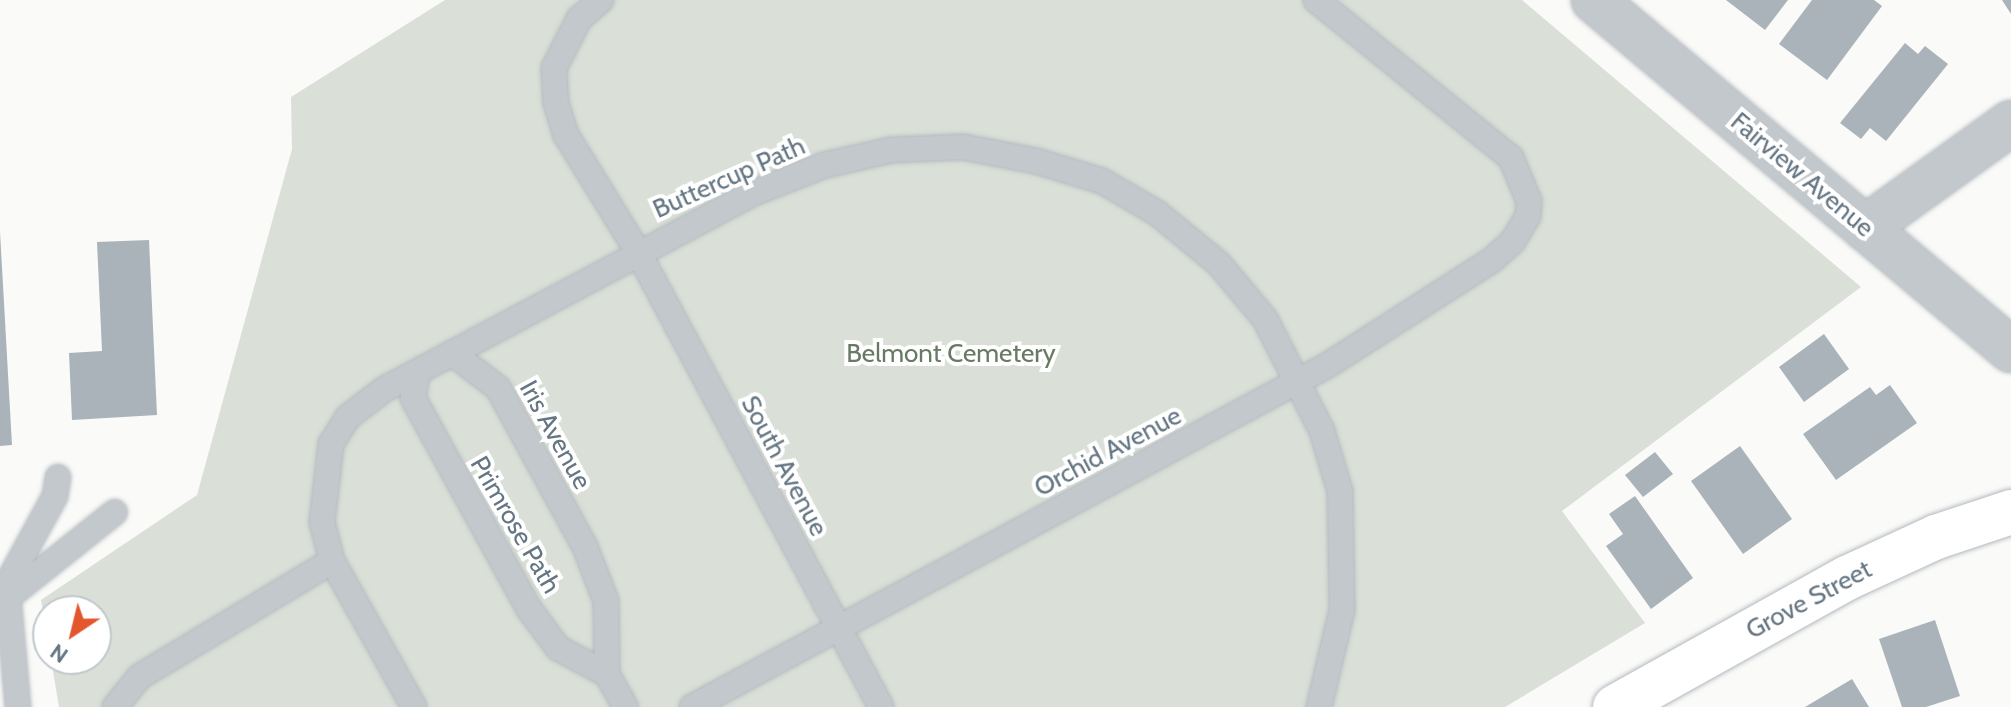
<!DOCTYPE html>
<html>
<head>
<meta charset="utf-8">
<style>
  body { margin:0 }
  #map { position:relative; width:2011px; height:707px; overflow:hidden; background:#fafaf8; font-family:Cabin,sans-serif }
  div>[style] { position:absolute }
  .green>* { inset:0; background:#dadfd7 }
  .building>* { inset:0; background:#aab3b9 }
  .roads { filter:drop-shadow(0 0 2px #b3babf) drop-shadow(0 0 2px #b3babf) }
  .lane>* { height:24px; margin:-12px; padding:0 12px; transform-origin:12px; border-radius:12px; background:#c3c8cc }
  .street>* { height:44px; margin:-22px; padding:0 22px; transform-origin:22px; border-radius:22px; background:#c3c8cc }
  .secondary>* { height:44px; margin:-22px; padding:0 22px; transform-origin:22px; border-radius:22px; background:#fff }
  span { translate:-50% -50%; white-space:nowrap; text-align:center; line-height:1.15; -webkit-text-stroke:8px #fff; paint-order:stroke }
  .street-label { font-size:26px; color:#657683 }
  .park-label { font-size:26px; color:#687a64 }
  .north { position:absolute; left:32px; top:595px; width:80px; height:80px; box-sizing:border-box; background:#fff; border:2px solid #c1c8cd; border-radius:50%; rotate:215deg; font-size:22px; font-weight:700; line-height:32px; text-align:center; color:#657683 }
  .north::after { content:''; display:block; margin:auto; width:28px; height:36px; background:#e4572e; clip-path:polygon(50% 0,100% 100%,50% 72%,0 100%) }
</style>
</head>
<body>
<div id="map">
  <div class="green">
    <div style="clip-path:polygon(445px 0,1522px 0,1861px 287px,1562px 511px,1645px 623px,1505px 707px,59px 707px,51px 659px,96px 659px,96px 611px,48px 611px,48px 642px,41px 600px,197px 495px,292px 149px,291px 97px)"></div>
  </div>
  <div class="building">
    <div style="clip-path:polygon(1726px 0,1788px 0,1765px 30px)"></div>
    <div style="clip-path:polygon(1812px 0,1874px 0,1882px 6px,1827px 80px,1779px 44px)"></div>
    <div style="clip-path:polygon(2002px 0,2011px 0,2011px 14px)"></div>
    <div style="clip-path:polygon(1905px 43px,1918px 54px,1925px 46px,1948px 64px,1886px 141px,1870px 128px,1861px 139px,1840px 123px)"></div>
    <div style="clip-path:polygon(0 232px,12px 445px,0 446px)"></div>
    <div style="clip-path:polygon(149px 240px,157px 415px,72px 420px,69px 353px,102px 351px,97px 242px)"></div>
    <div style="clip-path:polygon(1824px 334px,1849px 369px,1804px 402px,1779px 367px)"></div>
    <div style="clip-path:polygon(1890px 385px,1917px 423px,1836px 480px,1803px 434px,1870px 387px,1876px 395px)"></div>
    <div style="clip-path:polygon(1740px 446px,1792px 519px,1743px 554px,1691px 481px)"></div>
    <div style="clip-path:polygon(1655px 452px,1673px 474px,1643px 497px,1625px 475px)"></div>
    <div style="clip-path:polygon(1635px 496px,1693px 578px,1651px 609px,1606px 546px,1623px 534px,1609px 514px)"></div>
    <div style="clip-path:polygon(1935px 620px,1960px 696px,1926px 707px,1902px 707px,1879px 639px)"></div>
    <div style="clip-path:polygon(1852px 679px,1869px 707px,1805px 707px)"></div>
  </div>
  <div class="roads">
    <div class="lane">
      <div style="left:601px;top:0;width:29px;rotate:139deg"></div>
      <div style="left:579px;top:19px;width:55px;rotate:117deg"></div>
      <div style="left:554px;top:68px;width:35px;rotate:87deg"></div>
      <div style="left:556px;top:103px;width:34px;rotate:73deg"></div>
      <div style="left:566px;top:135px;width:137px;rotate:58.4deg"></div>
      <div style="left:638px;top:252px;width:516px;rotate:61.89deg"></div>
      <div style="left:452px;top:353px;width:58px;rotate:37.3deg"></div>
      <div style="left:498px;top:388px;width:181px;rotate:61.3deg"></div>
      <div style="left:585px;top:547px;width:58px;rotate:68.7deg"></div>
      <div style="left:606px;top:601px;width:73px;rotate:89.2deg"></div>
      <div style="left:607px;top:674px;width:38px;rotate:61deg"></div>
      <div style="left:417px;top:375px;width:23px;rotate:100deg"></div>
      <div style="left:413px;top:398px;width:241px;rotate:61.2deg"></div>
      <div style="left:529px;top:609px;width:49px;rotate:53.4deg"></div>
      <div style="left:558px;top:648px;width:55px;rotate:28deg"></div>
      <div style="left:6px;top:599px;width:139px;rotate:-38.6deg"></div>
      <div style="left:18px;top:707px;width:123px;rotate:-95.1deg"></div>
      <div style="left:7px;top:584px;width:100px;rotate:-61.4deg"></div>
      <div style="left:55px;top:496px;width:19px;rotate:-81deg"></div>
      <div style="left:115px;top:707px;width:38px;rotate:-51deg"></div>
      <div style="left:139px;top:677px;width:225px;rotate:-31deg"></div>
      <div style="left:414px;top:707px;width:167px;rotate:-119.3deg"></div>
      <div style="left:332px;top:561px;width:40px;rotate:-104.4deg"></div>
      <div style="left:322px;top:522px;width:79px;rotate:-83.4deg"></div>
      <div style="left:331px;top:444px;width:32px;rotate:-58deg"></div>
      <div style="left:348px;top:417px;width:44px;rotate:-37.6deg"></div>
      <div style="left:383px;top:390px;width:422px;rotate:-28deg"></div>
      <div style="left:756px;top:192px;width:74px;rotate:-21.4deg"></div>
      <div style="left:825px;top:165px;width:68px;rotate:-12.8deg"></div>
      <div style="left:891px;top:150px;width:72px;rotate:-2.4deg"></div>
      <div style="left:963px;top:147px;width:74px;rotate:10.9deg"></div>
      <div style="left:1036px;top:161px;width:69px;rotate:16.9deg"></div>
      <div style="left:1102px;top:181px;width:64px;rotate:30.2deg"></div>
      <div style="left:1157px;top:213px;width:80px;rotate:39.4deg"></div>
      <div style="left:1219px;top:264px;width:72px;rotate:50.1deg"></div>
      <div style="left:1265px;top:319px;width:126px;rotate:63deg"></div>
      <div style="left:1322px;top:431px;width:63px;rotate:73.3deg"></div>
      <div style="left:1340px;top:491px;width:119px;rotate:89deg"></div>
      <div style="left:1342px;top:610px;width:100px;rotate:103.3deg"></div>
      <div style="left:692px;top:707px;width:722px;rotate:-28.27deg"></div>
      <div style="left:1328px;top:365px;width:195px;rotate:-32.6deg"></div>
      <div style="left:1492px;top:260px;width:28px;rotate:-42deg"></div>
      <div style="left:1513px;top:241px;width:29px;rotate:-59deg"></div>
      <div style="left:1528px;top:216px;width:15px;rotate:-86deg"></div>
      <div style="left:1529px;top:201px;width:47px;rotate:-112.7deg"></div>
      <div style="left:1511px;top:158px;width:251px;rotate:-141deg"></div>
    </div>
    <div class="street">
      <div style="left:1594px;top:0;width:544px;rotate:40.01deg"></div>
      <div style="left:1865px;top:228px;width:180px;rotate:-35.7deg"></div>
    </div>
    <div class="secondary">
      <div style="left:1615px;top:707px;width:265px;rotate:-29.1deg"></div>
      <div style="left:1847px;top:578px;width:98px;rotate:-24.7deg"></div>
      <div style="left:1936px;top:537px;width:79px;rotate:-18.4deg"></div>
    </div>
  </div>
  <div class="street-label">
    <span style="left:1802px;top:175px;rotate:40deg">Fairview Avenue</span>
    <span style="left:729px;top:178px;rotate:-24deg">Buttercup Path</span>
    <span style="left:555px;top:435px;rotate:61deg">Iris Avenue</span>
    <span style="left:1108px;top:452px;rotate:-28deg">Orchid Avenue</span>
    <span style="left:784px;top:466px;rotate:62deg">South Avenue</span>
    <span style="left:515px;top:525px;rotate:60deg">Primrose Path</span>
    <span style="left:1809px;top:600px;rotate:-28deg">Grove Street</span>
  </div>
  <div class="park-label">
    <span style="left:951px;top:354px">Belmont Cemetery</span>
  </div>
  <div class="north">N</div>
</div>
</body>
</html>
